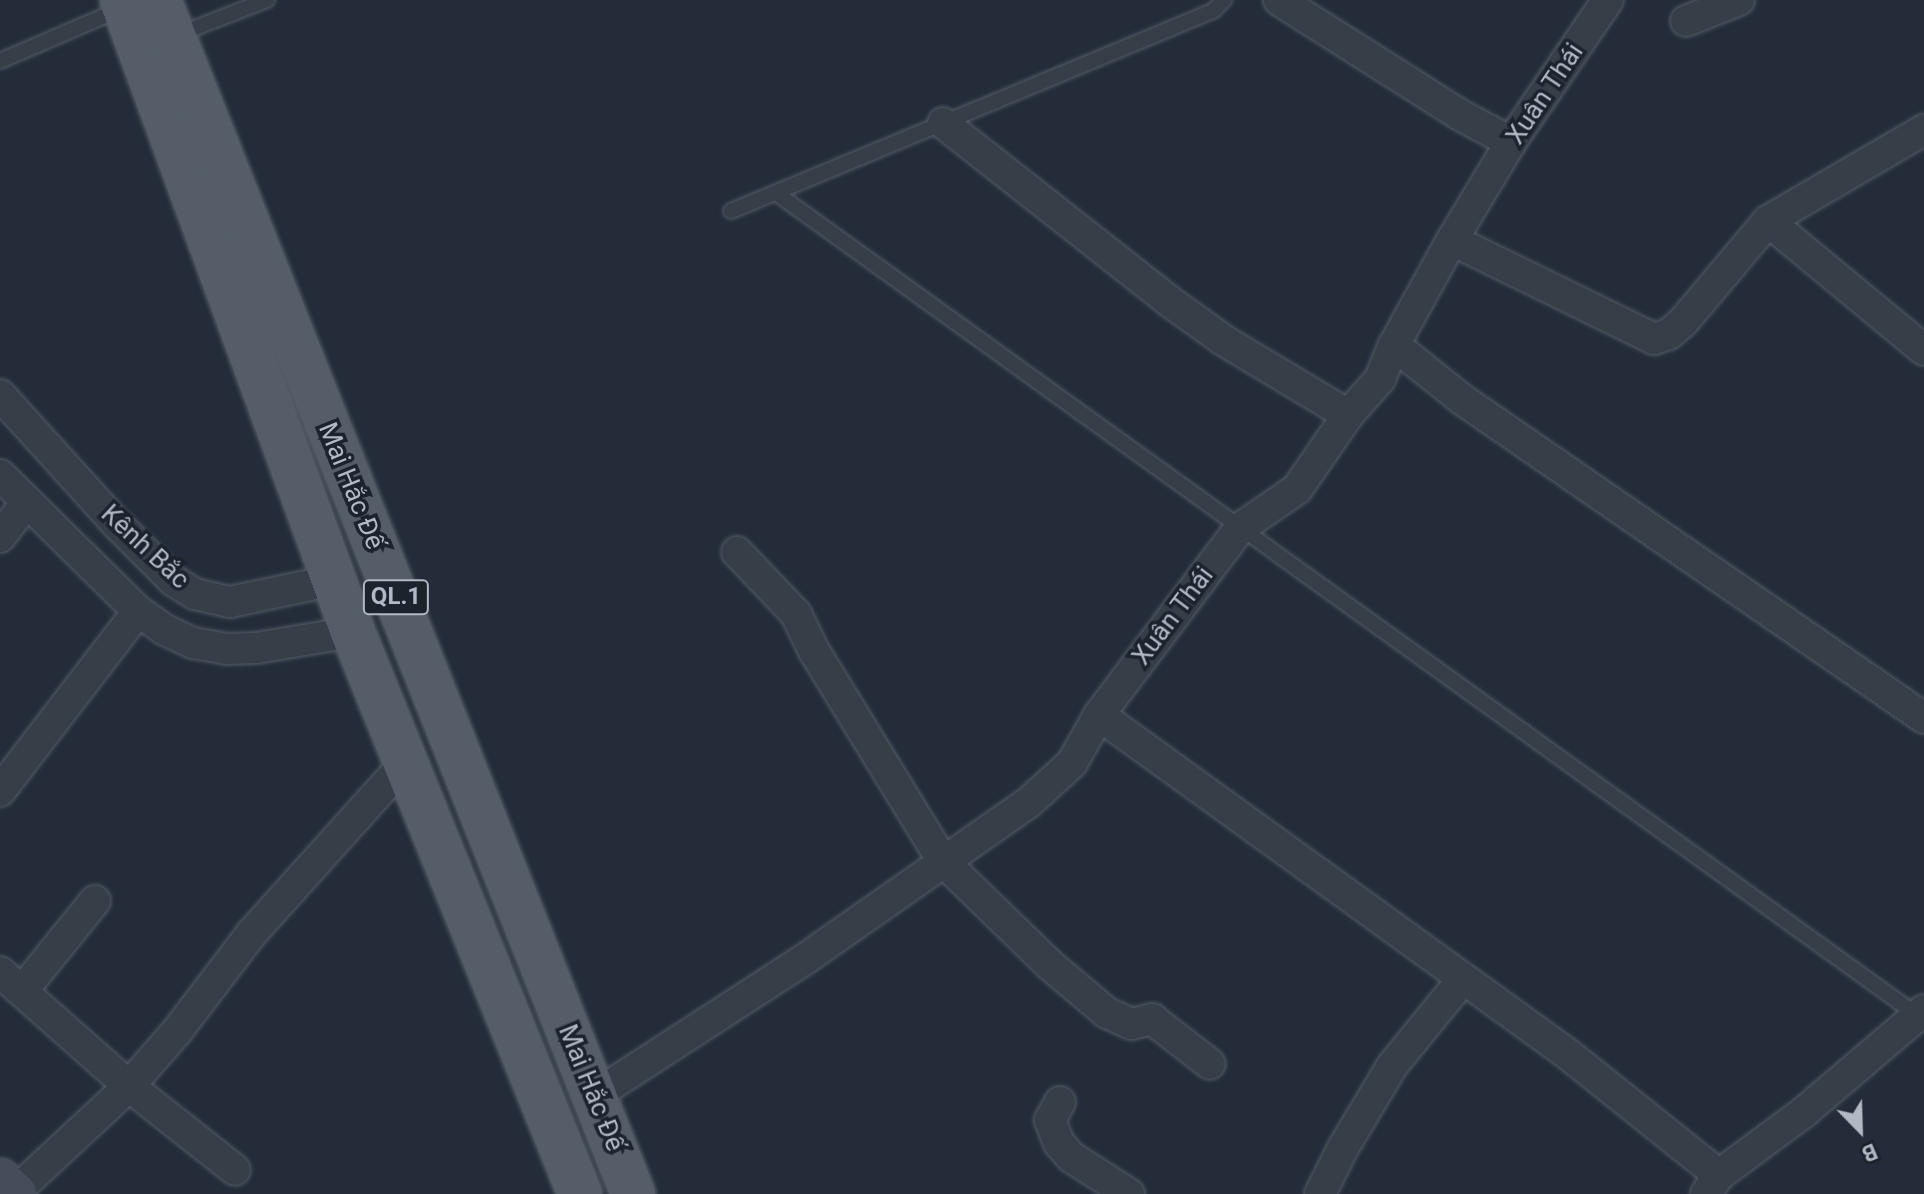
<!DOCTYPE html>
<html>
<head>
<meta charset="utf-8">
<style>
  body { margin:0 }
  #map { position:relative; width:1924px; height:1194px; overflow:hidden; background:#232c38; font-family:Roboto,sans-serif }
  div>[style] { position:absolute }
  .roads { filter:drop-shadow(0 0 2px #545c66) drop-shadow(0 0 2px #545c66) }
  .lane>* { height:14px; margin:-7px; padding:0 7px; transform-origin:7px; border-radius:7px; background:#363e48 }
  .street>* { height:30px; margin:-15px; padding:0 15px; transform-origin:15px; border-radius:15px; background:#363e48 }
  .secondary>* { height:42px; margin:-21px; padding:0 21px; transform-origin:21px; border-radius:21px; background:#454d5b }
  .primary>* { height:44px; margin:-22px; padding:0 22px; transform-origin:22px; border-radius:22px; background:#545d68 }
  span { translate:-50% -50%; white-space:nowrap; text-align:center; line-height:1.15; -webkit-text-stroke:7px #1c232d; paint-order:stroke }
  .shield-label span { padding:2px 6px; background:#1c232d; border:2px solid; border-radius:6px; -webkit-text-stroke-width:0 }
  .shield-label { font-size:24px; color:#b1b9c4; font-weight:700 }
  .street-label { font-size:26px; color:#b1b9c4 }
  .north { position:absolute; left:1820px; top:1090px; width:80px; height:80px; -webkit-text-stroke:6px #1c232d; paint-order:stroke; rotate:157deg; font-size:22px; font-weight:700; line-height:32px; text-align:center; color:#b1b9c4 }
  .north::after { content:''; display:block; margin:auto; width:28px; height:36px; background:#b1b9c4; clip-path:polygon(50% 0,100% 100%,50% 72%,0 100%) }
</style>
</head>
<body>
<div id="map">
  <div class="roads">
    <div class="lane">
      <div style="left:177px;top:35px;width:97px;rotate:-21.3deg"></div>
      <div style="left:0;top:61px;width:132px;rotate:-23.3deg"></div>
      <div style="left:776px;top:193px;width:1406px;rotate:35.77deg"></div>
      <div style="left:731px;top:211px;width:522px;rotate:-22.54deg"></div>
      <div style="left:1213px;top:11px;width:16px;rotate:-45deg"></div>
    </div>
    <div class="street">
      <div style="left:1279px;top:0;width:214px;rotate:32.4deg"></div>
      <div style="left:1460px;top:115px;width:58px;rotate:27.9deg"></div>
      <div style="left:1686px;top:21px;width:57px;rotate:-21.6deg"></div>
      <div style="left:943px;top:123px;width:288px;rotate:38.2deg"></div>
      <div style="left:1169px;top:301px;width:67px;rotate:35.8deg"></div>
      <div style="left:1223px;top:340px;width:146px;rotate:31deg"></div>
      <div style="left:1768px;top:221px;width:202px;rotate:39.6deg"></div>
      <div style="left:1452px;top:240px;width:225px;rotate:26.1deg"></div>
      <div style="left:1654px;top:339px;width:16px;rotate:-18deg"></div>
      <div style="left:1669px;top:334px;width:18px;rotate:-41deg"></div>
      <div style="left:1683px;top:322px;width:132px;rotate:-49.9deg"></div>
      <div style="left:1768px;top:221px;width:181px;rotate:-30.3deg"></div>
      <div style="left:1394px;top:345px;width:88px;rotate:38.6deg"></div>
      <div style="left:1463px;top:400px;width:560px;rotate:34.6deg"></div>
      <div style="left:0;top:395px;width:176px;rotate:47.8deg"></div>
      <div style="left:118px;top:525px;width:79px;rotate:45deg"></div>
      <div style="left:174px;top:581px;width:25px;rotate:32deg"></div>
      <div style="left:195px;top:594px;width:36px;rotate:13deg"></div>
      <div style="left:230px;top:602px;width:106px;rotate:-11.9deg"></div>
      <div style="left:0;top:475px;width:194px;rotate:44.6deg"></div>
      <div style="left:138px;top:611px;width:33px;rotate:35deg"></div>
      <div style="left:165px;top:630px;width:31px;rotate:25deg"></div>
      <div style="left:193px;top:643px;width:35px;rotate:10deg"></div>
      <div style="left:227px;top:649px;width:29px;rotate:-2deg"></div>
      <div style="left:256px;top:648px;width:98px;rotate:-9.4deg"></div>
      <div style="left:0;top:537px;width:44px;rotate:-52.4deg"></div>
      <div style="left:737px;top:552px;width:86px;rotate:46.4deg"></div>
      <div style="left:796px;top:614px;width:41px;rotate:64.1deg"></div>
      <div style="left:814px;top:651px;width:245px;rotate:58.5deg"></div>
      <div style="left:942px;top:860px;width:151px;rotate:44.2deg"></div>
      <div style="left:1050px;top:965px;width:75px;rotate:40.1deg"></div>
      <div style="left:1107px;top:1013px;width:27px;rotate:24deg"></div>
      <div style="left:1132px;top:1024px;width:21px;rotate:-14deg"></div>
      <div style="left:1152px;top:1019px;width:73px;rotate:37.8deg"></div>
      <div style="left:1099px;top:715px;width:580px;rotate:35.88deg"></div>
      <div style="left:1569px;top:1055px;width:192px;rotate:38.7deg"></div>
      <div style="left:0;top:791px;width:227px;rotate:-52.5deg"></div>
      <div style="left:0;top:972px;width:172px;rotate:41.5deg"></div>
      <div style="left:129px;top:1086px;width:135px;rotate:38.4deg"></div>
      <div style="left:22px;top:991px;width:116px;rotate:-51deg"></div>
      <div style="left:594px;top:1096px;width:252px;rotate:-33deg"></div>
      <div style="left:805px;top:959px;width:272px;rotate:-35deg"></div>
      <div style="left:1028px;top:803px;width:59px;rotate:-42.3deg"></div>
      <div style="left:1072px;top:763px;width:55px;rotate:-60.6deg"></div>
      <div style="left:1099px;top:715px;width:233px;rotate:-53deg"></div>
      <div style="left:1239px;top:529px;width:70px;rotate:-34.6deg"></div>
      <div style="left:1297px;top:489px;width:90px;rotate:-55.4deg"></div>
      <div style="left:1348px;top:415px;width:48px;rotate:-48.4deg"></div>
      <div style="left:1380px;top:379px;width:37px;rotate:-68deg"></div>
      <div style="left:1394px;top:345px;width:120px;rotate:-61.1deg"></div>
      <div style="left:1452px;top:240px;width:114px;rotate:-59deg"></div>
      <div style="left:1511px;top:142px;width:172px;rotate:-55.7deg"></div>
      <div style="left:1060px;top:1102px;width:21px;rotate:119deg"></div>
      <div style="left:1050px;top:1120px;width:25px;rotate:69deg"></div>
      <div style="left:1059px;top:1143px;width:18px;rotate:49deg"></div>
      <div style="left:1071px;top:1157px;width:69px;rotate:32.5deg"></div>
      <div style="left:14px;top:1193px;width:157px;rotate:-42.9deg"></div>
      <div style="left:129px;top:1086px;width:74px;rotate:-48.8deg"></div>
      <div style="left:178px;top:1030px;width:122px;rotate:-52.7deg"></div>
      <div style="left:252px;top:933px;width:233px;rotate:-48deg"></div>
      <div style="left:1320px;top:1194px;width:51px;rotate:-63.4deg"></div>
      <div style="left:1343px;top:1148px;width:96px;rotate:-59.1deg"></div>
      <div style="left:1392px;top:1066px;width:112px;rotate:-50.8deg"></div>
      <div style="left:1706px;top:1194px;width:23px;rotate:-56deg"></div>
      <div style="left:1719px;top:1175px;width:106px;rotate:-36.5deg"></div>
      <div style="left:1804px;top:1112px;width:157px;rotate:-40.4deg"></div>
    </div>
    <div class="secondary">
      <div style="left:0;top:1180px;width:21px;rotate:43deg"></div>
    </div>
    <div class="primary">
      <div style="left:122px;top:0;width:673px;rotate:69.92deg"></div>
      <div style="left:353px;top:632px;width:606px;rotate:68.01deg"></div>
      <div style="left:159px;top:0;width:1285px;rotate:68.35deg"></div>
    </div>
  </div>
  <div class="shield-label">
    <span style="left:396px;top:597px">QL.1</span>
  </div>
  <div class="street-label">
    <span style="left:1545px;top:94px;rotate:-56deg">Xuân Thái</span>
    <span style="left:351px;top:486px;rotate:68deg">Mai Hắc Đế</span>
    <span style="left:145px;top:547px;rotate:43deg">Kênh Bắc</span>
    <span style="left:1173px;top:616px;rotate:-53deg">Xuân Thái</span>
    <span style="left:591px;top:1088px;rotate:68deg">Mai Hắc Đế</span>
  </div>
  <div class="north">B</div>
</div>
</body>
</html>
